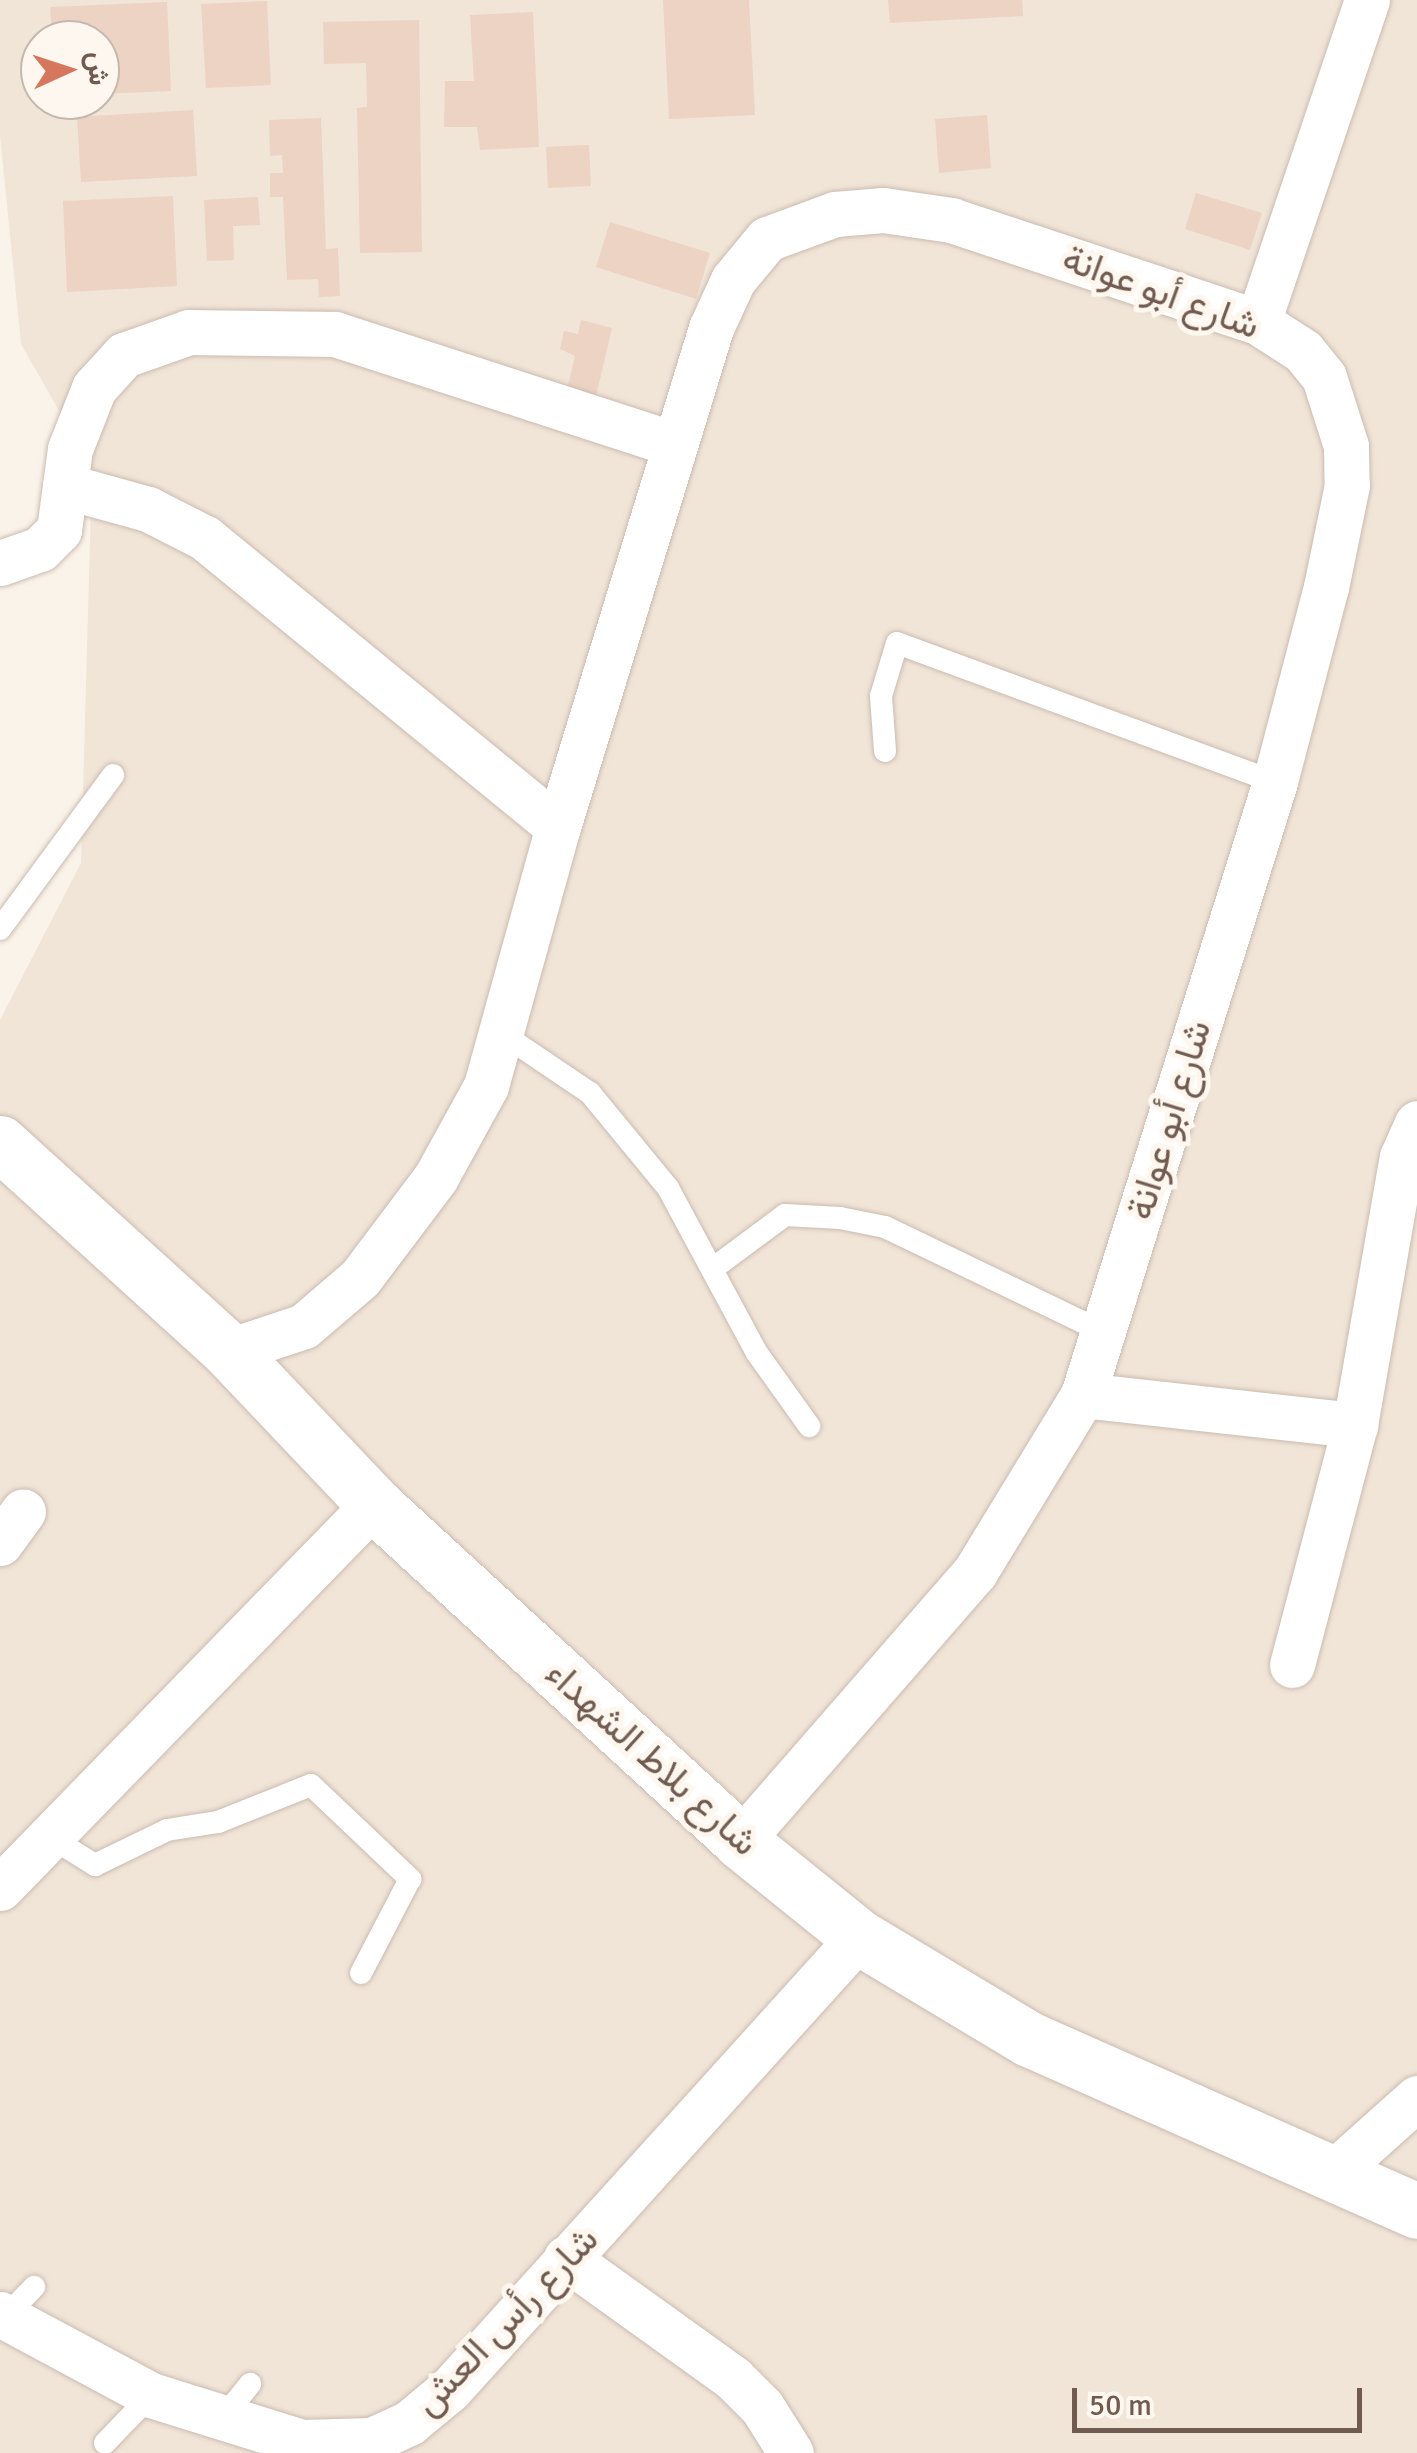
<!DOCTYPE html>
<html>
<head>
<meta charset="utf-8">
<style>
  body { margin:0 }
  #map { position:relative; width:1417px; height:2453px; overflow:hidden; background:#faf3e9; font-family:Signika,Vazirmatn,sans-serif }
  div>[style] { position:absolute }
  .residential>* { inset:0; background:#f1e5d8 }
  .building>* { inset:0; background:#ecd3c4 }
  .roads { filter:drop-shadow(0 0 2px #cbbbb0) drop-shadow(0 0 2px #cbbbb0) }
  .lane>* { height:22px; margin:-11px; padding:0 11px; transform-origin:11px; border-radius:11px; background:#fff }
  .street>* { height:45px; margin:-22.5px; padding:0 22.5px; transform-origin:22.5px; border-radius:22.5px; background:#fff }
  .secondary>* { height:55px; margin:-27.5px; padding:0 27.5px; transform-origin:27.5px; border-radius:27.5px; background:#fff }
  span { translate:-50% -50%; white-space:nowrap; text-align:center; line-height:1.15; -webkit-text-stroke:10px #fdf7ef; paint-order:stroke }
  .street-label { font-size:38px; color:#715b50 }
  .north { position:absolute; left:20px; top:20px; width:100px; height:100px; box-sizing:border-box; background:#fdf7ef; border:2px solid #c5b9af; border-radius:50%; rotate:87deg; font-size:28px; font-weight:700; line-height:40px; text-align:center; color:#715b50 }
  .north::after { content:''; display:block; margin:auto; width:35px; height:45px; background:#d4775d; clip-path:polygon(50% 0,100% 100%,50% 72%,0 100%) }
  .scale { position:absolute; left:1072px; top:2388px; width:290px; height:45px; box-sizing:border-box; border:5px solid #715b50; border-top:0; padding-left:12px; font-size:30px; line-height:35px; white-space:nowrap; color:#715b50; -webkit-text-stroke:8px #fdf7ef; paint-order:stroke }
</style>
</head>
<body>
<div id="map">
  <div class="residential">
    <div style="clip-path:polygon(evenodd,0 0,1417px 0,1417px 2453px,0 2453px,0 1020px,81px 863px,92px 469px,21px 344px,0 136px,0 0,40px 40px,100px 40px,100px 100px,40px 100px,40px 40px)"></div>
  </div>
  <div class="building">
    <div style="clip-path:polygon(663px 0,749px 0,755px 115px,669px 119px)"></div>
    <div style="clip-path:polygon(888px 0,1022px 0,1023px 16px,890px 23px)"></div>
    <div style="clip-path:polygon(267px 1px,271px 85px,206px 88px,201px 4px)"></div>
    <div style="clip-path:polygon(167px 2px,171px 91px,100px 94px,100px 40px,52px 40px,50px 7px)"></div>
    <div style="clip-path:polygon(533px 12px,539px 147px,480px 150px,477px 127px,444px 127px,445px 81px,474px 81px,470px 15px)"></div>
    <div style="clip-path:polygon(419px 20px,422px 252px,360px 253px,357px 108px,367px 107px,366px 63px,324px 64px,323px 22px)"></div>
    <div style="clip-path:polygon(193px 110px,197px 176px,81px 182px,77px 117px)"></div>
    <div style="clip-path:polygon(987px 115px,991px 168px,939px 173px,935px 119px)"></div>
    <div style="clip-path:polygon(321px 118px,326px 249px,338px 248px,340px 296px,319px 297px,318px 279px,287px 280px,283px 197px,270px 197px,270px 173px,283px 173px,282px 155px,270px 156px,269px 120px)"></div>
    <div style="clip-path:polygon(589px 145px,591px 186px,548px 188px,546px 147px)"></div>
    <div style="clip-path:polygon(1196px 193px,1262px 213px,1250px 250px,1185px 229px)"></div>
    <div style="clip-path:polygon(173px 196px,177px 286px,67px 292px,63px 201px)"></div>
    <div style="clip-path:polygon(258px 197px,260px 225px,233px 226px,234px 260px,207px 261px,204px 200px)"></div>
    <div style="clip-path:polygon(610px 222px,710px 253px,696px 299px,596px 267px)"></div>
    <div style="clip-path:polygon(581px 320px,612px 328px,594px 405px,565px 398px,575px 356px,560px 349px,564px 331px,578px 334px)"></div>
  </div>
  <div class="roads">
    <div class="lane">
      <div style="left:885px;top:751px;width:55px;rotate:-94.2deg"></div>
      <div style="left:881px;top:696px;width:55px;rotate:-73.2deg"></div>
      <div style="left:897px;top:643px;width:403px;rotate:20.2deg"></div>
      <div style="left:0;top:929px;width:191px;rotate:-53.7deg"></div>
      <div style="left:504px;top:1035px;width:104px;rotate:34deg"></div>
      <div style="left:590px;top:1093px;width:123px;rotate:50.6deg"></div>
      <div style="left:668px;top:1188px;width:187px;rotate:61.7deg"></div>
      <div style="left:757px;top:1353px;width:90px;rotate:54.5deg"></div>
      <div style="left:715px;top:1267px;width:87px;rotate:-36.6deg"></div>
      <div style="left:785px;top:1215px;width:55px;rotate:3.1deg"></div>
      <div style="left:840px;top:1218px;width:46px;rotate:11.3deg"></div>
      <div style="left:885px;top:1227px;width:242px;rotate:25.7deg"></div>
      <div style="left:47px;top:1835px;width:57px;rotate:32deg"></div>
      <div style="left:95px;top:1865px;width:80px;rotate:-25.9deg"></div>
      <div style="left:167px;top:1830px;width:52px;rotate:-8.9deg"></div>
      <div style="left:218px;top:1822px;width:100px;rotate:-21.7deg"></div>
      <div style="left:311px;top:1785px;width:137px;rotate:43.5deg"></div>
      <div style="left:410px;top:1879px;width:106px;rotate:117.5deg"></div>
      <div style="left:5px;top:2317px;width:42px;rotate:-46deg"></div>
      <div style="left:222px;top:2419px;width:45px;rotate:-51.3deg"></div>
      <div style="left:105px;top:2443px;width:66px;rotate:-46.2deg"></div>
    </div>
    <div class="street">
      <div style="left:1258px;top:322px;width:340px;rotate:-71.3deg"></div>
      <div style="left:65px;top:486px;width:86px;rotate:15.5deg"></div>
      <div style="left:148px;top:509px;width:64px;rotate:27deg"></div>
      <div style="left:205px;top:538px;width:456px;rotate:39.3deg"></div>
      <div style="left:0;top:563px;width:42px;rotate:-19.3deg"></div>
      <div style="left:40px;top:549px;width:27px;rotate:-45deg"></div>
      <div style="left:59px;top:530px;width:82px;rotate:-82.3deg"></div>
      <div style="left:70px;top:449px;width:66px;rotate:-68.5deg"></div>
      <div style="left:94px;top:388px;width:45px;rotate:-47.7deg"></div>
      <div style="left:124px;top:355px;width:69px;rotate:-19.5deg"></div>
      <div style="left:189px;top:332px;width:146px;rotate:0.8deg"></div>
      <div style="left:335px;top:334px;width:356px;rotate:18deg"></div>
      <div style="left:229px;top:1351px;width:79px;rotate:-18.4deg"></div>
      <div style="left:304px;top:1326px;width:74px;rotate:-40.6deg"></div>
      <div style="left:360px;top:1278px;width:126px;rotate:-53deg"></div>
      <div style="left:436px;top:1177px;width:104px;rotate:-61.2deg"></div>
      <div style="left:486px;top:1086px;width:269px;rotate:-74.5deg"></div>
      <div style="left:558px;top:827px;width:522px;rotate:-72.95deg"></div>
      <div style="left:711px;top:328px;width:53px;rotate:-65.4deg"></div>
      <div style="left:733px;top:280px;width:53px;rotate:-50.3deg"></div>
      <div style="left:767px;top:239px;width:72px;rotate:-20.2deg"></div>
      <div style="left:835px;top:214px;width:48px;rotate:-4.8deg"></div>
      <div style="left:883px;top:210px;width:69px;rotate:8.4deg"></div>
      <div style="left:951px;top:220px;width:324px;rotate:18.4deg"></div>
      <div style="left:1258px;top:322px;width:54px;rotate:32.8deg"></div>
      <div style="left:1303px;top:351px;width:33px;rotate:51deg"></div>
      <div style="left:1324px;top:377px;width:72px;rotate:72.3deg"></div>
      <div style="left:1346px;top:446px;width:39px;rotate:89deg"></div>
      <div style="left:1347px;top:485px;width:104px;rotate:101.6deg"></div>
      <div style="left:1326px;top:587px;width:202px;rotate:104.7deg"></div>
      <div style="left:1275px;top:782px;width:642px;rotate:107.39deg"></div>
      <div style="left:1083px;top:1395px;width:207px;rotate:121.4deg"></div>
      <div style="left:975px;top:1572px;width:357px;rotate:131.1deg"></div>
      <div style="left:1083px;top:1395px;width:274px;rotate:6.3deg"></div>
      <div style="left:0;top:1543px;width:39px;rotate:-54deg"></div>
      <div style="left:1292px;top:1665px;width:248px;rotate:-75.3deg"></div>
      <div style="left:1355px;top:1425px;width:272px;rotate:-80.1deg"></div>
      <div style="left:1402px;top:1157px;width:37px;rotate:-66deg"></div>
      <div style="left:0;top:1888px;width:536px;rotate:-45.76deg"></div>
      <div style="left:1332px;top:2174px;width:114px;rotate:-41.8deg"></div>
      <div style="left:566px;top:2258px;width:206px;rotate:35.7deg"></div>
      <div style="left:733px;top:2378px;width:41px;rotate:45deg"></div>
      <div style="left:762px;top:2407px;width:54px;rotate:57.8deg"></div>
      <div style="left:0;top:2314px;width:171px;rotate:28.2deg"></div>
      <div style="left:151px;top:2395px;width:158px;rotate:17.3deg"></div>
      <div style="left:302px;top:2442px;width:70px;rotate:-1.6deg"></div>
      <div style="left:372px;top:2440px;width:41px;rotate:-24.7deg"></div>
      <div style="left:409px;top:2423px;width:53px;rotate:-39.7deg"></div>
      <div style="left:450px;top:2389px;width:610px;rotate:-47.86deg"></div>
    </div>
    <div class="secondary">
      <div style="left:0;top:1143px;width:309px;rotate:42.2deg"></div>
      <div style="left:229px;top:1351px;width:211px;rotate:46.5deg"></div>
      <div style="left:374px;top:1504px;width:498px;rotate:42.6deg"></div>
      <div style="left:740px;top:1841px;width:153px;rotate:38.9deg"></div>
      <div style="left:859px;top:1937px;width:198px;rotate:31deg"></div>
      <div style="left:1029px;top:2039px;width:424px;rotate:23.9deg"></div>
    </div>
  </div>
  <div class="street-label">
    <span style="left:1161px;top:292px;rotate:20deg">شارع أبو عوانة</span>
    <span style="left:1169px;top:1120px;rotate:-73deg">شارع أبو عوانة</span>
    <span style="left:652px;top:1758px;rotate:42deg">شارع بلاط الشهداء</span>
    <span style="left:506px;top:2321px;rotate:-46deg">شارع رأس العش</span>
  </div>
  <div class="north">ش</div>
  <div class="scale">50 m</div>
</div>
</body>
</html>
